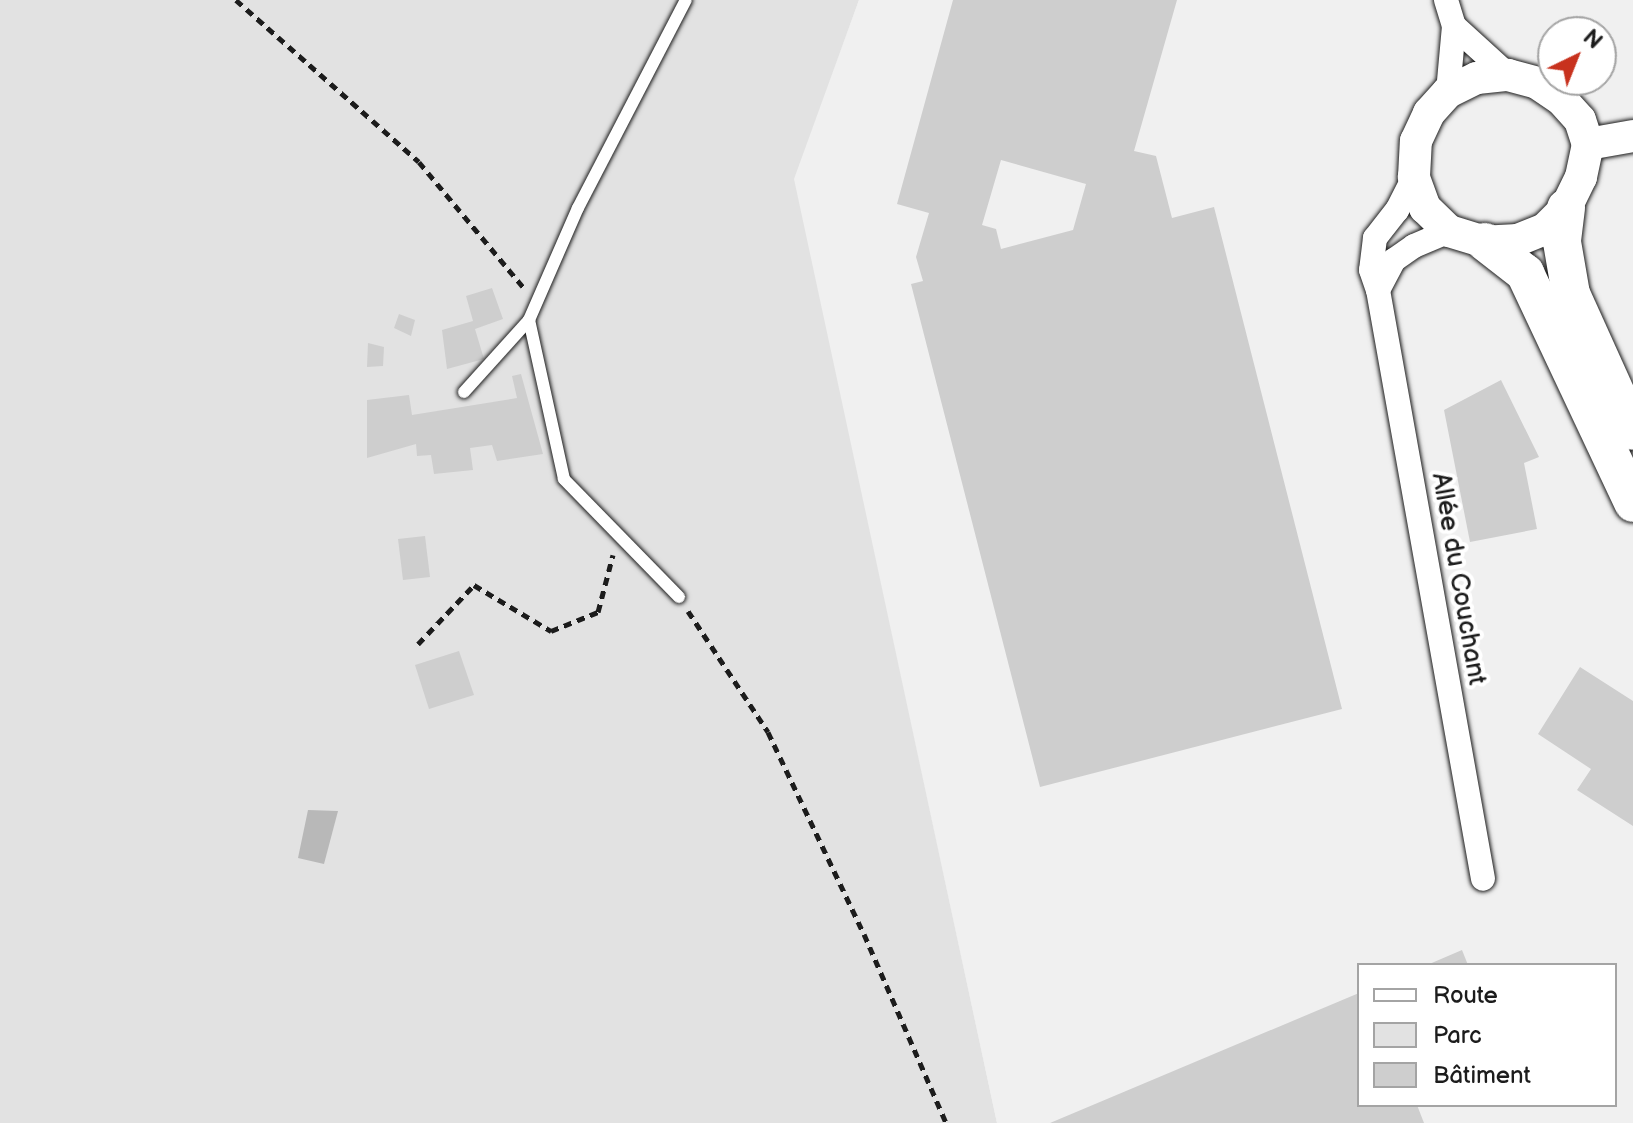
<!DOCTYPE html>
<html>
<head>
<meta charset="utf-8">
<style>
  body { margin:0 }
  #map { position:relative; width:1633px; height:1123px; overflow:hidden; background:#fff; font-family:"Balsamiq Sans",sans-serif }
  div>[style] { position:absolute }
  .built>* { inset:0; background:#f0f0f0 }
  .green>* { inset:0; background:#e2e2e2 }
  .water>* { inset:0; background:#b8b8b8 }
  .building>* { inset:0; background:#cecece }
  .path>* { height:5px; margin-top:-2.5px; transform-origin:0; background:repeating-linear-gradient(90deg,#1c1c1c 0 8px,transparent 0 14px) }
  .roads { filter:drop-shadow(0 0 2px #1c1c1c) drop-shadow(0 0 2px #1c1c1c) }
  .service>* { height:12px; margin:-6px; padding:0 6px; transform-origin:6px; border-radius:6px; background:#fff }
  .minor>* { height:24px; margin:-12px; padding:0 12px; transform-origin:12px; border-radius:12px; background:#fff }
  .secondary>* { height:32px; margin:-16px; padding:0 16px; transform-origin:16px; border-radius:16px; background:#fff }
  .trunk>* { height:38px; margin:-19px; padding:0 19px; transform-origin:19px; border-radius:19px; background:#fff }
  span { translate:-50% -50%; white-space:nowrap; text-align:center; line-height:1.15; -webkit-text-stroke:8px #fff; paint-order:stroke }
  .street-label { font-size:26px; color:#1c1c1c }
  .legend { position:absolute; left:1357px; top:963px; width:260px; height:144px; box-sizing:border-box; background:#fff; border:2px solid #a4a4a4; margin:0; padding:10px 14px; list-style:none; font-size:24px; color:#1c1c1c }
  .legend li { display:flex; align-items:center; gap:16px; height:40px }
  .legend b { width:40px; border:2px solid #a4a4a4 }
  .north { position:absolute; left:1537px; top:16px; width:80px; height:80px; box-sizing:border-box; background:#fff; border:2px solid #a4a4a4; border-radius:50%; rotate:43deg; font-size:22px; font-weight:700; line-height:32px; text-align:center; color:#1c1c1c }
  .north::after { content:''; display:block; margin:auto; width:28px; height:36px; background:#c8321e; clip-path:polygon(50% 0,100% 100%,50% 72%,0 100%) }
</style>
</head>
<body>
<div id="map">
  <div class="built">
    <div style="clip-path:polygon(evenodd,859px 0,1633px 0,1633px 1123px,997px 1123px,793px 179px,859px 0,1553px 32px,1601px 32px,1601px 80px,1553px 80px,1553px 32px,859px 0,1359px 965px,1615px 965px,1615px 1105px,1359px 1105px,1359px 965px)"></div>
  </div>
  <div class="green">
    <div style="clip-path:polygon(0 0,859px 0,794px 179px,997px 1123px,0 1123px)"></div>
  </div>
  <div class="water">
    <div style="clip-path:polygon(308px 810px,338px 811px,324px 864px,298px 858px)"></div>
  </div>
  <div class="building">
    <div style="clip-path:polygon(evenodd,953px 0,1177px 0,1134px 151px,1156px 156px,1172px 218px,1214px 207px,1342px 709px,1040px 787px,911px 284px,923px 281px,916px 257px,929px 213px,897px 204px,953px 0,1001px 160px,1086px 184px,1073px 230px,1001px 249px,996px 229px,982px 225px,1001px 160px)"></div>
    <div style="clip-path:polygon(492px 288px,503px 319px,475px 329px,484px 359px,447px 369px,442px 330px,473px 321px,466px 296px)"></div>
    <div style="clip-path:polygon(399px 314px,415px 320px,411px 336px,394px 328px)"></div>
    <div style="clip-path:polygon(368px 343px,384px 347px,383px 366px,367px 367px)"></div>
    <div style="clip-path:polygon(521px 374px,543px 454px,497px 461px,492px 445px,470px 448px,473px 470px,434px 474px,431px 455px,417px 456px,416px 444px,367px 458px,367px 400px,409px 395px,412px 415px,517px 398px,512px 376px)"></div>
    <div style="clip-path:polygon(1501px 380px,1539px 457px,1524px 463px,1537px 529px,1470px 542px,1444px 410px)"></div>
    <div style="clip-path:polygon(425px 536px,430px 577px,403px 580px,398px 539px)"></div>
    <div style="clip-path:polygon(459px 651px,474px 695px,429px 709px,415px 665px)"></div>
    <div style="clip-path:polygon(1580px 667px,1633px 701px,1633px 826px,1577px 790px,1591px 769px,1538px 734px)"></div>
    <div style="clip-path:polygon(1462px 950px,1468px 965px,1427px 965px)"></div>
    <div style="clip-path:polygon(1359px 993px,1359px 1105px,1417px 1105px,1424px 1123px,1050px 1123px)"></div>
  </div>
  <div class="path">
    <div style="left:236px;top:0;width:244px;rotate:41.5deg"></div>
    <div style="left:419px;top:162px;width:163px;rotate:50.2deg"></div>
    <div style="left:688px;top:611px;width:145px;rotate:56.5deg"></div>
    <div style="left:768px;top:732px;width:224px;rotate:64.6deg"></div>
    <div style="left:864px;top:934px;width:206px;rotate:66.5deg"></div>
    <div style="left:418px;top:644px;width:81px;rotate:-46.5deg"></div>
    <div style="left:474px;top:585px;width:90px;rotate:30.9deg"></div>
    <div style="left:551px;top:631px;width:51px;rotate:-22deg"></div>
    <div style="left:598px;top:612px;width:59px;rotate:-75.3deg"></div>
  </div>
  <div class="roads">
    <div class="service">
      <div style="left:464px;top:392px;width:97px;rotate:-47.9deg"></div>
      <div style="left:679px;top:597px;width:165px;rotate:-134.3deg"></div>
      <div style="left:564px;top:479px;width:163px;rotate:-102.4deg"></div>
      <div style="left:529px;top:320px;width:122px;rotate:-66.4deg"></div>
      <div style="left:578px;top:208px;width:234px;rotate:-62.6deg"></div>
    </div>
    <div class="minor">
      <div style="left:1446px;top:0;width:27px;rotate:73deg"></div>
      <div style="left:1454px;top:26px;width:66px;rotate:95.2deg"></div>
      <div style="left:1454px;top:26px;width:73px;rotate:42.2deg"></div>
      <div style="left:1414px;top:177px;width:37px;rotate:117deg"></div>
      <div style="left:1397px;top:210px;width:36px;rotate:128deg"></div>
      <div style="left:1375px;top:238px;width:32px;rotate:97deg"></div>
      <div style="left:1371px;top:270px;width:21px;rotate:71deg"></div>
      <div style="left:1378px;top:290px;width:598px;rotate:79.89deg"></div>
      <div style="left:1378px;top:290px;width:34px;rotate:-62deg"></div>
      <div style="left:1394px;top:260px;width:24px;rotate:-35deg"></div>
      <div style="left:1414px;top:246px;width:38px;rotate:-23deg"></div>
    </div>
    <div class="secondary">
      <div style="left:1508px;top:75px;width:30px;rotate:15deg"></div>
      <div style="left:1537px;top:83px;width:29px;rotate:34deg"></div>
      <div style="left:1561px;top:99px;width:28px;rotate:48deg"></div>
      <div style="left:1580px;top:120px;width:25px;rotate:72deg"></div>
      <div style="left:1588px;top:144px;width:34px;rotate:102deg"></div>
      <div style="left:1581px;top:177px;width:34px;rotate:116deg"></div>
      <div style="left:1566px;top:208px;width:30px;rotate:135deg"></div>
      <div style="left:1545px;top:229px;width:29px;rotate:158deg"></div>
      <div style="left:1518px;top:240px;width:33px;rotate:177deg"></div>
      <div style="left:1485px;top:242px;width:38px;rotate:-163deg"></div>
      <div style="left:1449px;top:231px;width:33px;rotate:-136deg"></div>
      <div style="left:1425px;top:208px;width:33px;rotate:-110deg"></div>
      <div style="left:1414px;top:177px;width:36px;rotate:-87deg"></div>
      <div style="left:1416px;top:141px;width:31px;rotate:-65deg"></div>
      <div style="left:1429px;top:113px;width:28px;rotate:-48deg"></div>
      <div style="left:1448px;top:92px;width:32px;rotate:-26deg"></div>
      <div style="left:1477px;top:78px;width:31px;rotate:-6deg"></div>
      <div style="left:1588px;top:144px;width:46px;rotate:-10.1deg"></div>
    </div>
    <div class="trunk">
      <div style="left:1566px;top:208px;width:34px;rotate:97deg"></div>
      <div style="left:1562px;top:242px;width:53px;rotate:80.2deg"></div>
      <div style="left:1571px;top:294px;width:150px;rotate:65.7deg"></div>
      <div style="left:1485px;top:242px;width:51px;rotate:37.8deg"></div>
      <div style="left:1525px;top:273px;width:254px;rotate:64.8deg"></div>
    </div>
  </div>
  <div class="street-label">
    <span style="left:1458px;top:579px;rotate:80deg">Allée du Couchant</span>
  </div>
  <ul class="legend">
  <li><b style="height:10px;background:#fff"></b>Route</li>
  <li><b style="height:22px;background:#e2e2e2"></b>Parc</li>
  <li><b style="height:22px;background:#cecece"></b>Bâtiment</li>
  </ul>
  <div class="north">N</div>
</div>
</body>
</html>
